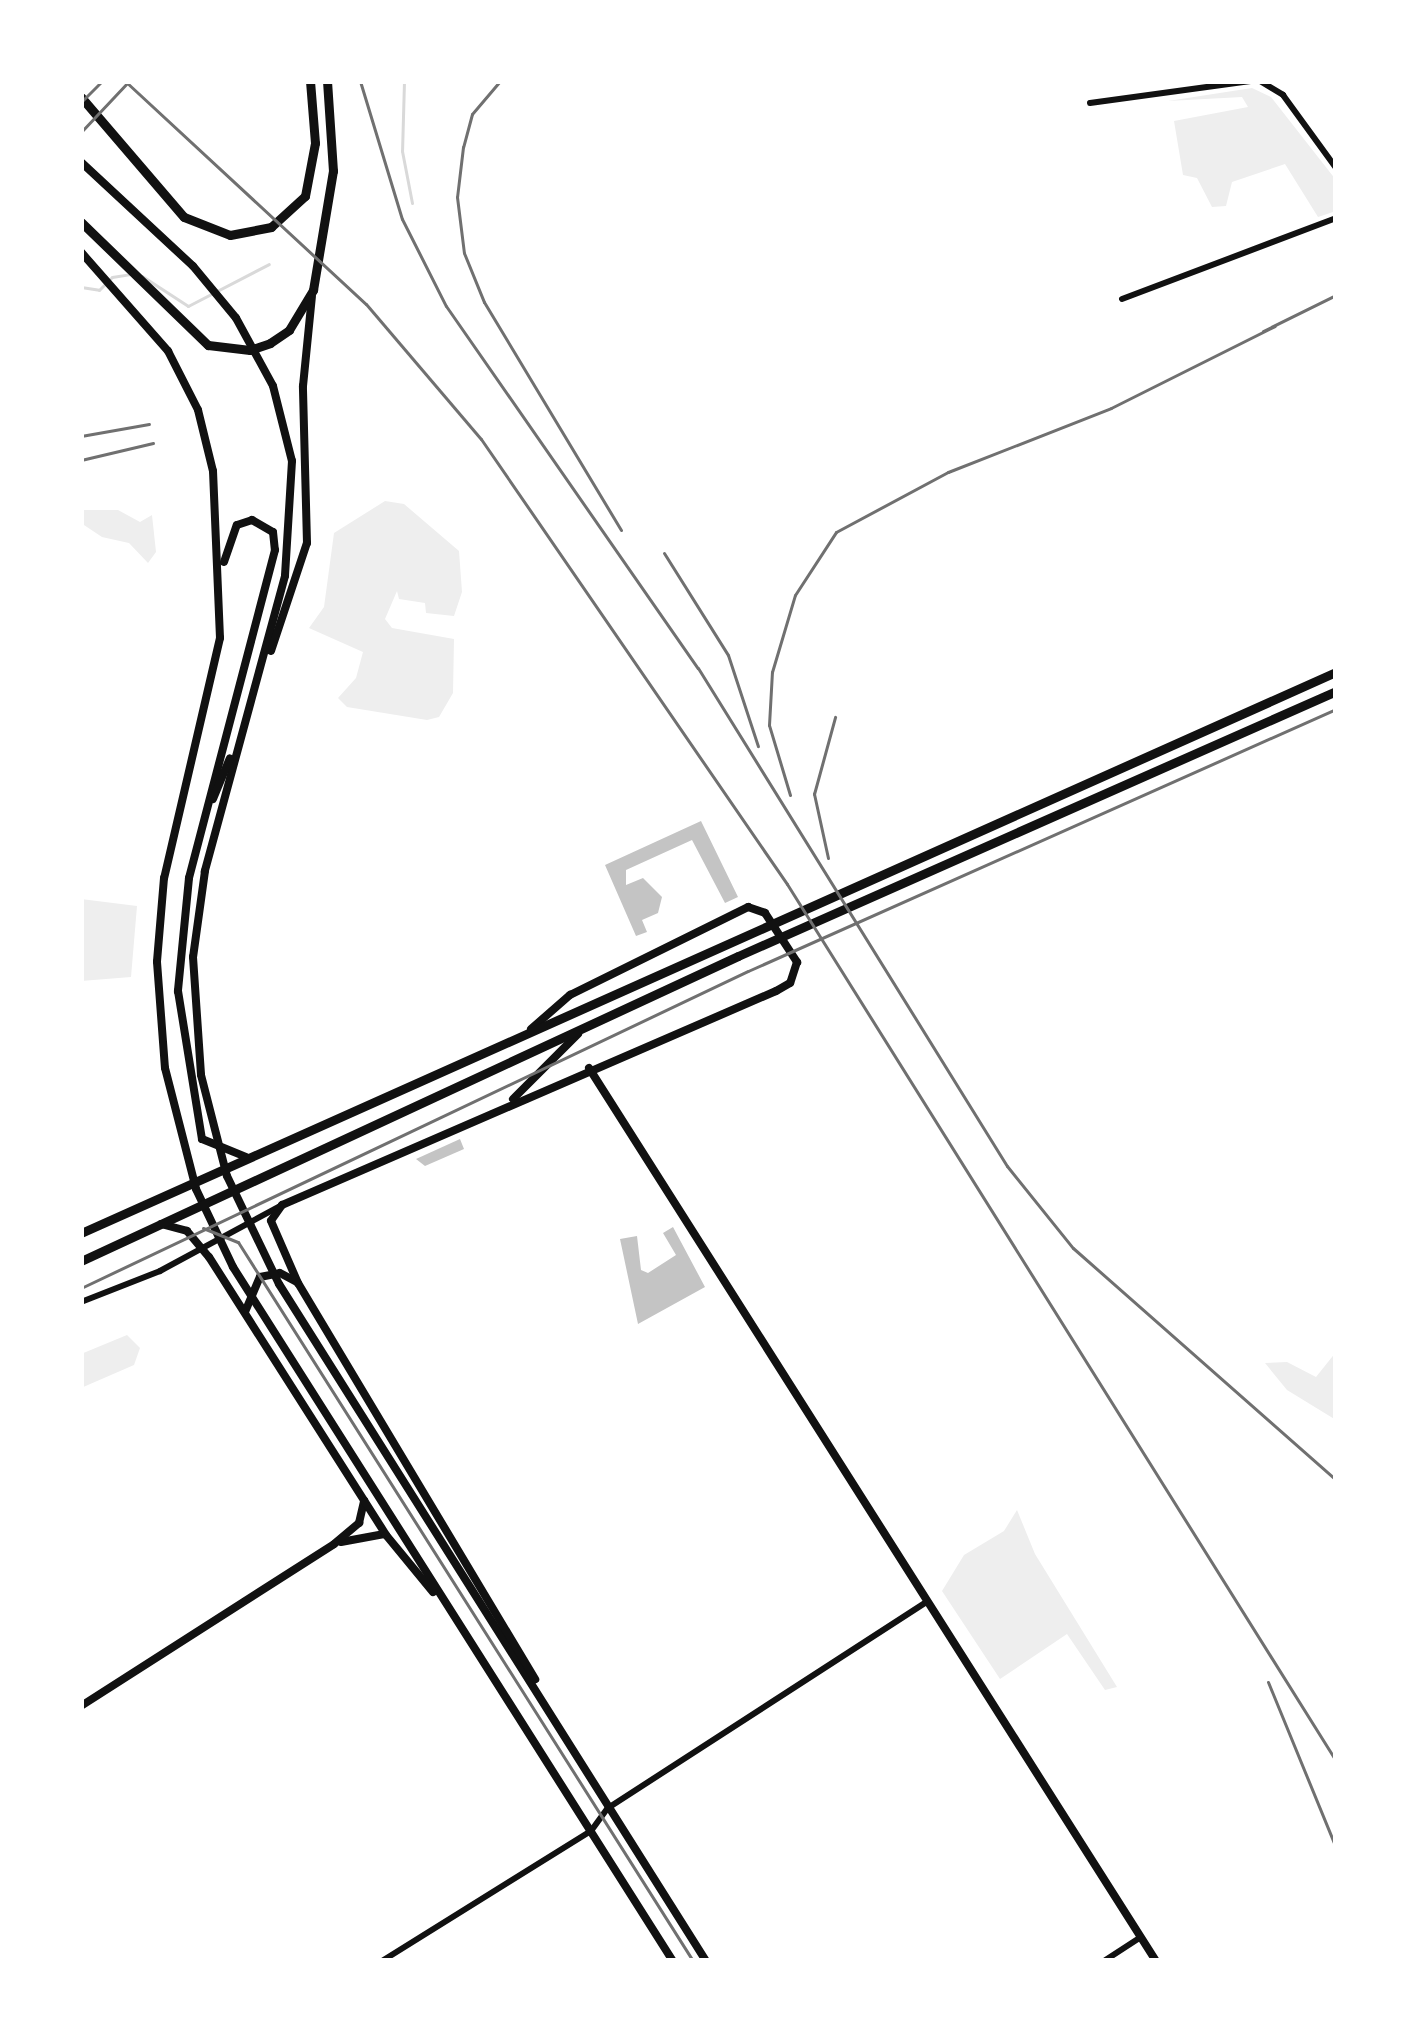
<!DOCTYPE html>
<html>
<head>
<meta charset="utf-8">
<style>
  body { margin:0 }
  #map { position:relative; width:1417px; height:2042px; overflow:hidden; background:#fff; font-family:"IBM Plex Sans",sans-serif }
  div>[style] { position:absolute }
  .green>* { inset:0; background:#eee }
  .stream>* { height:3px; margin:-1.5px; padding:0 1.5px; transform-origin:1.5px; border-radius:1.5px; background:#d9d9d9 }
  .building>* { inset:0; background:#c4c4c4 }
  .minor>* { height:6px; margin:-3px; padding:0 3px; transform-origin:3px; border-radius:3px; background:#111 }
  .tertiary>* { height:8px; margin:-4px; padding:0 4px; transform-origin:4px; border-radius:4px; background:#111 }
  .secondary>* { height:8px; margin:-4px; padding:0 4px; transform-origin:4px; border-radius:4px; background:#111 }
  .primary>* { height:9px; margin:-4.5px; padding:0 4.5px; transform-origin:4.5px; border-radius:4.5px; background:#111 }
  .tram>* { height:3px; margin:-1.5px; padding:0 1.5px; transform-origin:1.5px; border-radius:1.5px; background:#707070 }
  .rail>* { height:3px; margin:-1.5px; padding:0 1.5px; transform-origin:1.5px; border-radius:1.5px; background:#707070 }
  span { translate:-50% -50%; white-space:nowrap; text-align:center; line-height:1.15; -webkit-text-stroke:12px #fff; paint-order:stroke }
  .frame { position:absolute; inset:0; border:84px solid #fff; pointer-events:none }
</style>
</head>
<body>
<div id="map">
  <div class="green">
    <div style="clip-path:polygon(1252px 88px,1271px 97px,1336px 180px,1336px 211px,1318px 217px,1285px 164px,1232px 182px,1226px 206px,1212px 207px,1197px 178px,1183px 175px,1174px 121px,1248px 107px,1242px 97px,1168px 101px)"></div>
    <div style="clip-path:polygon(385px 501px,404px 504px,459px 551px,462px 592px,454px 616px,426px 613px,425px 603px,399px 599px,397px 591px,385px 619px,392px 628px,454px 639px,453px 693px,439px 717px,427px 720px,347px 707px,338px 698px,356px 678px,363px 652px,309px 628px,324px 607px,334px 533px)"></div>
    <div style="clip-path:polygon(81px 510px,118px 510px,140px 522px,152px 515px,156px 552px,148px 563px,129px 543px,102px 537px,81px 523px)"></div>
    <div style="clip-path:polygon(81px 899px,137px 906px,131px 977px,81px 981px)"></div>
    <div style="clip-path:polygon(127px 1335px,140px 1348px,134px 1365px,81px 1388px,81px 1354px)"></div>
    <div style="clip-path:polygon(1336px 1352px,1336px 1420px,1287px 1390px,1265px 1363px,1287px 1362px,1316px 1377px)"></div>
    <div style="clip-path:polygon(1017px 1510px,1035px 1554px,1117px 1687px,1105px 1690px,1067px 1634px,1000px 1679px,942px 1591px,964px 1555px,1004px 1531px)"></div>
  </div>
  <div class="stream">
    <div style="left:404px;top:81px;width:70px;rotate:91.6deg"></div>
    <div style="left:402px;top:151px;width:53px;rotate:79.1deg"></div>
    <div style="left:142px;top:276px;width:55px;rotate:33.1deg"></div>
    <div style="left:188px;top:306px;width:91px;rotate:-27.4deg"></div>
    <div style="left:81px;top:287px;width:18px;rotate:9deg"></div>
    <div style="left:99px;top:290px;width:18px;rotate:-45deg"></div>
    <div style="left:112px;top:277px;width:20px;rotate:-9deg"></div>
  </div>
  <div class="building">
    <div style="clip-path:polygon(701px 821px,738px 897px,725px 903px,692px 840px,626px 870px,626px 885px,643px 878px,662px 897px,658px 913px,642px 920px,647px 932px,636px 936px,605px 865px)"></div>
    <div style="clip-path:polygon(460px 1139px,464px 1149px,425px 1166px,416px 1159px)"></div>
    <div style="clip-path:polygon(673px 1227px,705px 1287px,638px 1324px,620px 1239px,637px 1236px,641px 1270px,648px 1273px,676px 1255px,663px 1233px)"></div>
  </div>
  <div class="minor">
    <div style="left:1260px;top:81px;width:27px;rotate:31deg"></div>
    <div style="left:1283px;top:95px;width:90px;rotate:54deg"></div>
    <div style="left:1090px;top:103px;width:162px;rotate:-7.8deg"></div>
    <div style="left:1122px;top:299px;width:229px;rotate:-20.7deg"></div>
    <div style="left:81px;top:1302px;width:85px;rotate:-21.4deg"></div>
    <div style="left:160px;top:1271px;width:139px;rotate:-28.4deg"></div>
    <div style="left:382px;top:1961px;width:246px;rotate:-31.9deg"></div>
    <div style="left:591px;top:1831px;width:29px;rotate:-54deg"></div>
    <div style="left:608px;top:1808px;width:379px;rotate:-32.9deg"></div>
    <div style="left:1104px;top:1961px;width:44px;rotate:-33deg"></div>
  </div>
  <div class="tertiary">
    <div style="left:589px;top:1068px;width:1058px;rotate:57.59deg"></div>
    <div style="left:245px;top:1312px;width:38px;rotate:-67deg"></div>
    <div style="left:260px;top:1277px;width:20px;rotate:-11deg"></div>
    <div style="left:280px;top:1273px;width:19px;rotate:28deg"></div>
    <div style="left:341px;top:1542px;width:44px;rotate:-10.5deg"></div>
    <div style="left:81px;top:1706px;width:300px;rotate:-32.6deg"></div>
    <div style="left:334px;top:1544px;width:33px;rotate:-40deg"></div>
    <div style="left:359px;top:1523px;width:23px;rotate:-77deg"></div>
  </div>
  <div class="secondary">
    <div style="left:81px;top:162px;width:153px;rotate:42.9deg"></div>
    <div style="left:193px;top:266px;width:67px;rotate:50.4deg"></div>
    <div style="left:236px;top:318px;width:77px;rotate:61.4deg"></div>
    <div style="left:273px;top:386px;width:77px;rotate:75.8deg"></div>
    <div style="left:292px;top:461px;width:115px;rotate:93.5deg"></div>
    <div style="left:285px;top:576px;width:306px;rotate:105.2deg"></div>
    <div style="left:205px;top:871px;width:87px;rotate:97.9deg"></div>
    <div style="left:193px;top:957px;width:118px;rotate:86.1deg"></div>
    <div style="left:201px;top:1075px;width:104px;rotate:75.6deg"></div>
    <div style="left:227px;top:1176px;width:120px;rotate:64.3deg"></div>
    <div style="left:279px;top:1284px;width:800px;rotate:57.76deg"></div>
    <div style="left:81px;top:252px;width:132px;rotate:48.7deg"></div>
    <div style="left:168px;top:351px;width:66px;rotate:63deg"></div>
    <div style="left:198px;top:410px;width:63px;rotate:76.2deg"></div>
    <div style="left:213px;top:471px;width:167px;rotate:87.6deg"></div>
    <div style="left:220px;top:638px;width:246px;rotate:103.1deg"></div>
    <div style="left:164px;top:878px;width:84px;rotate:94.8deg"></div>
    <div style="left:157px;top:962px;width:106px;rotate:85.7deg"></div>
    <div style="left:165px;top:1068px;width:125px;rotate:75.6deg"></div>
    <div style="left:196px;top:1189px;width:86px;rotate:64.6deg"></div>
    <div style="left:233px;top:1267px;width:822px;rotate:57.63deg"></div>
    <div style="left:224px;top:562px;width:39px;rotate:-71deg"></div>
    <div style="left:237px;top:525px;width:16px;rotate:-18deg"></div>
    <div style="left:252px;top:520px;width:24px;rotate:30deg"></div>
    <div style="left:273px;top:532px;width:18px;rotate:84deg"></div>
    <div style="left:275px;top:550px;width:339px;rotate:104.7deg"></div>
    <div style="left:189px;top:878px;width:114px;rotate:95.6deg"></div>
    <div style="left:178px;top:991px;width:150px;rotate:80.8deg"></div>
    <div style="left:202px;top:1139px;width:48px;rotate:22.2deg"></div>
    <div style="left:271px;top:651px;width:114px;rotate:-71.6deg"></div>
    <div style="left:307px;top:543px;width:157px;rotate:-91.5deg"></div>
    <div style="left:303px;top:386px;width:90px;rotate:-84.3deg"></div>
    <div style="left:213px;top:799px;width:44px;rotate:-67.5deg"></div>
    <div style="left:531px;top:1029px;width:52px;rotate:-41.1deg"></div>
    <div style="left:570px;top:995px;width:199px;rotate:-26.3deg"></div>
    <div style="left:748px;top:907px;width:18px;rotate:19deg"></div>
    <div style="left:765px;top:913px;width:59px;rotate:56.9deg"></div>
    <div style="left:797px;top:962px;width:22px;rotate:108deg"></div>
    <div style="left:790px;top:983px;width:16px;rotate:150deg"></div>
    <div style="left:776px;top:991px;width:538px;rotate:156.58deg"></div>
    <div style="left:282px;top:1205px;width:19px;rotate:125deg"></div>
    <div style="left:271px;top:1221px;width:68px;rotate:66.5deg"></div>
    <div style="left:298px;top:1283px;width:462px;rotate:59.1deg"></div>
    <div style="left:513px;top:1099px;width:92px;rotate:-45deg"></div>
    <div style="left:161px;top:1224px;width:27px;rotate:15deg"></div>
    <div style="left:187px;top:1231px;width:34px;rotate:50deg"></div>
    <div style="left:209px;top:1257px;width:330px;rotate:57.5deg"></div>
    <div style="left:386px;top:1535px;width:74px;rotate:50.5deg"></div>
  </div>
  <div class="primary">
    <div style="left:81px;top:97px;width:158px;rotate:49.4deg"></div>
    <div style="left:184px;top:217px;width:49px;rotate:21.4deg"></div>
    <div style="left:230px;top:235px;width:42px;rotate:-11deg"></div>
    <div style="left:271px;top:227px;width:46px;rotate:-42.4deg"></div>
    <div style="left:305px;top:196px;width:54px;rotate:-79.3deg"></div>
    <div style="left:315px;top:143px;width:62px;rotate:-94.6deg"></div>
    <div style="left:81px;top:222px;width:177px;rotate:44.1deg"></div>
    <div style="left:208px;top:345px;width:42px;rotate:6.8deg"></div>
    <div style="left:250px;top:350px;width:21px;rotate:-19deg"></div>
    <div style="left:270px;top:343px;width:23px;rotate:-34deg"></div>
    <div style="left:289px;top:330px;width:47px;rotate:-59deg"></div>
    <div style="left:313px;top:290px;width:121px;rotate:-80.5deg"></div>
    <div style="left:333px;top:171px;width:90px;rotate:-93.8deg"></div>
    <div style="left:81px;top:1233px;width:1375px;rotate:-24.09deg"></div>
    <div style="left:81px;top:1261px;width:724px;rotate:-24.9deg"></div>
    <div style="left:738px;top:956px;width:654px;rotate:-23.9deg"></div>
  </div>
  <div class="tram">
    <div style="left:203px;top:1228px;width:38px;rotate:22deg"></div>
    <div style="left:238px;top:1242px;width:851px;rotate:57.67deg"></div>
    <div style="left:81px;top:1288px;width:738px;rotate:-25.42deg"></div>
    <div style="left:748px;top:971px;width:644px;rotate:-24.02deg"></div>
  </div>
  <div class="rail">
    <div style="left:125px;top:81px;width:328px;rotate:42.8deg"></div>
    <div style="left:366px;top:304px;width:177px;rotate:49.6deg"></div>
    <div style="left:481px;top:439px;width:540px;rotate:55.49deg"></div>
    <div style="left:787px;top:884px;width:1035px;rotate:57.95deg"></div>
    <div style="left:360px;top:81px;width:144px;rotate:73.1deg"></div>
    <div style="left:402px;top:219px;width:97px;rotate:63.2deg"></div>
    <div style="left:446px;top:306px;width:441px;rotate:55.2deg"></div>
    <div style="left:698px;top:668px;width:586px;rotate:58.18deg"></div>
    <div style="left:1007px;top:1166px;width:105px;rotate:51.2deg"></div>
    <div style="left:1073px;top:1248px;width:351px;rotate:41.4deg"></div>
    <div style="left:500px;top:81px;width:43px;rotate:130.3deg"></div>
    <div style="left:472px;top:114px;width:34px;rotate:105deg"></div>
    <div style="left:463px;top:147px;width:50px;rotate:96.8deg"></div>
    <div style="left:457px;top:197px;width:56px;rotate:82.9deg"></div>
    <div style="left:464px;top:253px;width:53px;rotate:67.8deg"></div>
    <div style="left:484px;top:302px;width:266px;rotate:59deg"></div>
    <div style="left:81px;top:102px;width:30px;rotate:-45deg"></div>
    <div style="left:81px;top:132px;width:70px;rotate:-46.7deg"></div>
    <div style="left:1263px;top:331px;width:81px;rotate:-26.3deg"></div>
    <div style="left:81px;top:436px;width:69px;rotate:-10deg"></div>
    <div style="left:81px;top:460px;width:74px;rotate:-13.3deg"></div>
    <div style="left:664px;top:553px;width:120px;rotate:57.9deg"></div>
    <div style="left:728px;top:655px;width:96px;rotate:71.8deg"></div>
    <div style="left:790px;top:795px;width:73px;rotate:-106.7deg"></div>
    <div style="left:769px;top:725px;width:53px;rotate:-86.8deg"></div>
    <div style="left:772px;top:672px;width:80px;rotate:-73.4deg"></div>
    <div style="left:795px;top:595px;width:75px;rotate:-56.9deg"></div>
    <div style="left:836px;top:532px;width:127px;rotate:-28.2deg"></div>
    <div style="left:948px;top:472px;width:175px;rotate:-21.4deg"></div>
    <div style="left:1111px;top:408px;width:183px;rotate:-26.6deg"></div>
    <div style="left:828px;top:858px;width:66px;rotate:-102.3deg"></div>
    <div style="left:814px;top:794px;width:80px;rotate:-74.7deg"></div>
    <div style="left:1268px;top:1682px;width:179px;rotate:67.7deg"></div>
  </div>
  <div class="frame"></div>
</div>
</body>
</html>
